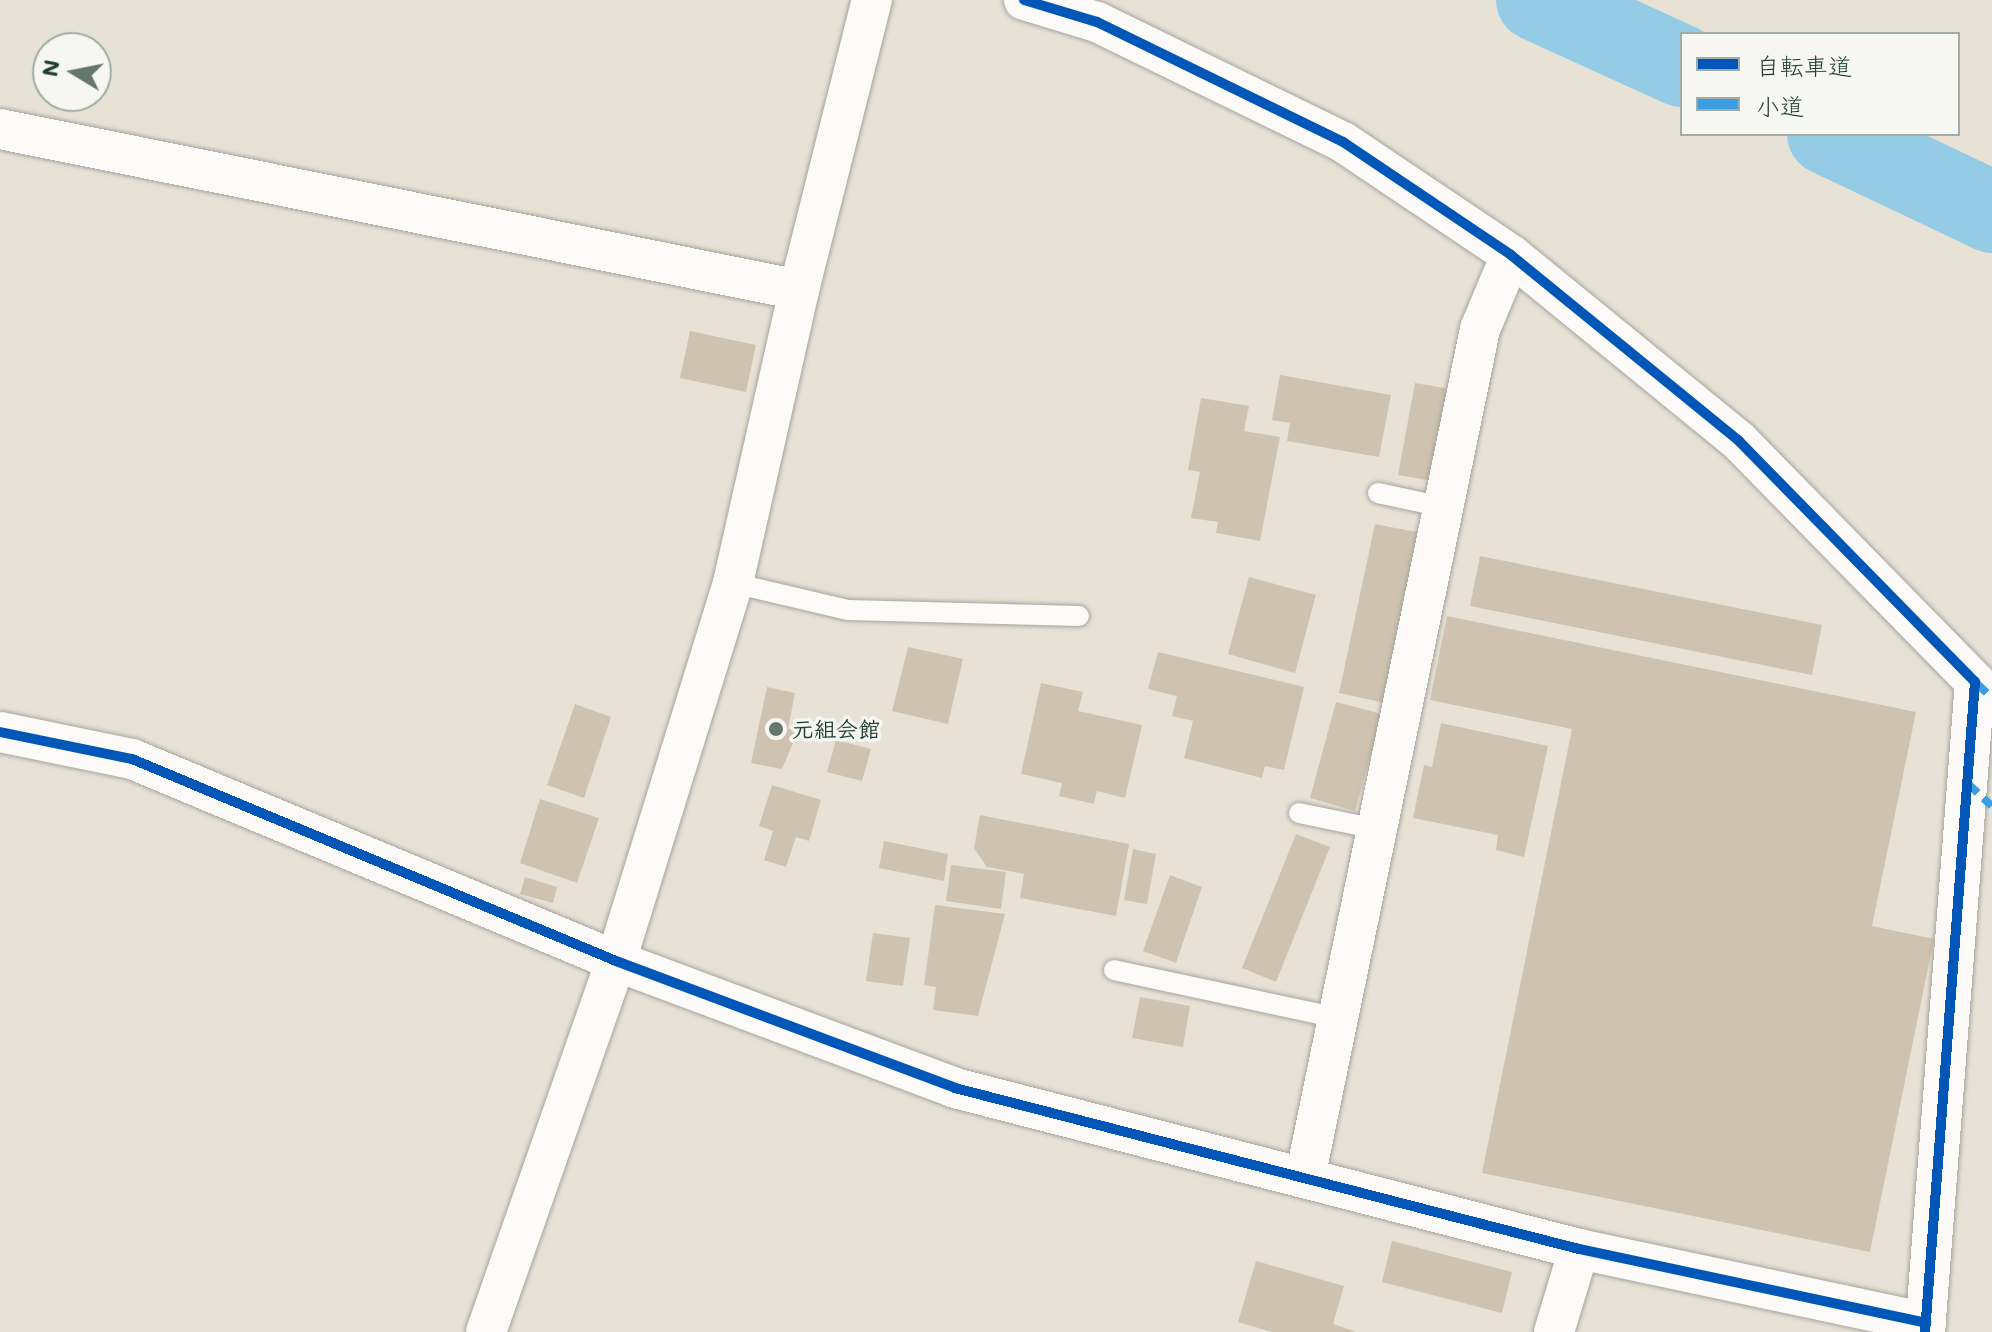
<!DOCTYPE html>
<html>
<head>
<meta charset="utf-8">
<style>
  body { margin:0 }
  #map { position:relative; width:1992px; height:1332px; overflow:hidden; background:#e8e2d6; font-family:Mali,"Klee One",sans-serif }
  div>[style] { position:absolute }
  .river>* { height:82px; margin:-41px; padding:0 41px; transform-origin:41px; border-radius:41px; background:#94cbe5 }
  .building>* { inset:0; background:#cfc2b0 }
  .roads { filter:drop-shadow(0 0 2px #a4a59d) drop-shadow(0 0 2px #a4a59d) }
  .lane>* { height:20px; margin:-10px; padding:0 10px; transform-origin:10px; border-radius:10px; background:#fcfbf9 }
  .street>* { height:40px; margin:-20px; padding:0 20px; transform-origin:20px; border-radius:20px; background:#fcfbf9 }
  .quiet>* { height:8px; margin-top:-4px; transform-origin:0; background:repeating-linear-gradient(90deg,#3c9ee2 0 16px,transparent 0 24px) }
  .cycleway>* { height:10px; margin:-5px; padding:0 5px; transform-origin:5px; border-radius:5px; background:#0057b8 }
  .dots>* { width:22px; height:22px; translate:-50% -50%; box-sizing:border-box; border:4px solid #f6f6f2; border-radius:50% }
  span { translate:-50% -50%; white-space:nowrap; text-align:center; line-height:1.15; -webkit-text-stroke:7px #f6f6f2; paint-order:stroke }
  .poi-label { font-size:22px; color:#1f3d34; font-weight:700 }
  .left { translate:0 -50%; text-align:left }
  .legend { position:absolute; left:1680px; top:32px; width:280px; height:104px; box-sizing:border-box; background:#f6f6f2; border:2px solid #a0aca6; margin:0; padding:10px 14px; list-style:none; font-size:24px; color:#1f3d34 }
  .legend li { display:flex; align-items:center; gap:16px; height:40px }
  .legend b { width:40px; border:2px solid #a0aca6 }
  .north { position:absolute; left:32px; top:32px; width:80px; height:80px; box-sizing:border-box; background:#f6f6f2; border:2px solid #a0aca6; border-radius:50%; rotate:280deg; font-size:22px; font-weight:700; line-height:32px; text-align:center; color:#1f3d34 }
  .north::after { content:''; display:block; margin:auto; width:28px; height:36px; background:#65776d; clip-path:polygon(50% 0,100% 100%,50% 72%,0 100%) }
</style>
</head>
<body>
<div id="map">
  <div class="river">
    <div style="left:1537px;top:0;width:159px;rotate:24.5deg"></div>
    <div style="left:1828px;top:134px;width:182px;rotate:25.4deg"></div>
  </div>
  <div class="building">
    <div style="clip-path:polygon(690px 331px,756px 345px,746px 392px,680px 378px)"></div>
    <div style="clip-path:polygon(1280px 375px,1391px 395px,1379px 457px,1287px 441px,1290px 423px,1272px 420px)"></div>
    <div style="clip-path:polygon(1415px 383px,1450px 389px,1433px 481px,1398px 475px)"></div>
    <div style="clip-path:polygon(1201px 398px,1249px 406px,1244px 431px,1280px 437px,1260px 541px,1216px 533px,1218px 522px,1191px 518px,1200px 472px,1188px 470px)"></div>
    <div style="clip-path:polygon(1375px 524px,1421px 533px,1385px 703px,1339px 693px)"></div>
    <div style="clip-path:polygon(1480px 556px,1822px 625px,1812px 675px,1470px 606px)"></div>
    <div style="clip-path:polygon(1249px 577px,1316px 595px,1295px 673px,1228px 654px)"></div>
    <div style="clip-path:polygon(1447px 616px,1916px 712px,1872px 926px,1934px 939px,1870px 1252px,1482px 1173px,1572px 729px,1430px 700px)"></div>
    <div style="clip-path:polygon(908px 647px,963px 659px,948px 724px,892px 711px)"></div>
    <div style="clip-path:polygon(1158px 652px,1304px 687px,1284px 770px,1265px 766px,1262px 778px,1184px 758px,1193px 721px,1172px 716px,1177px 696px,1148px 689px)"></div>
    <div style="clip-path:polygon(1041px 683px,1083px 692px,1078px 711px,1142px 725px,1125px 798px,1097px 791px,1094px 804px,1059px 796px,1062px 783px,1021px 774px)"></div>
    <div style="clip-path:polygon(767px 687px,795px 693px,788px 729px,798px 731px,782px 769px,751px 763px)"></div>
    <div style="clip-path:polygon(1336px 702px,1382px 714px,1355px 811px,1310px 798px)"></div>
    <div style="clip-path:polygon(575px 704px,611px 717px,584px 798px,547px 785px)"></div>
    <div style="clip-path:polygon(1441px 723px,1548px 746px,1524px 857px,1496px 850px,1498px 835px,1413px 818px,1424px 765px,1432px 767px)"></div>
    <div style="clip-path:polygon(836px 740px,871px 749px,862px 781px,827px 772px)"></div>
    <div style="clip-path:polygon(772px 785px,821px 800px,809px 841px,796px 837px,786px 867px,764px 860px,773px 831px,759px 826px)"></div>
    <div style="clip-path:polygon(540px 799px,599px 818px,577px 883px,520px 863px)"></div>
    <div style="clip-path:polygon(980px 815px,1129px 844px,1116px 916px,1020px 898px,1024px 874px,987px 867px,974px 848px)"></div>
    <div style="clip-path:polygon(1296px 834px,1330px 847px,1276px 982px,1242px 968px)"></div>
    <div style="clip-path:polygon(884px 841px,948px 854px,944px 881px,879px 868px)"></div>
    <div style="clip-path:polygon(1133px 849px,1156px 854px,1147px 904px,1124px 900px)"></div>
    <div style="clip-path:polygon(951px 865px,1006px 872px,1001px 909px,946px 901px)"></div>
    <div style="clip-path:polygon(1170px 875px,1202px 887px,1176px 963px,1143px 951px)"></div>
    <div style="clip-path:polygon(525px 877px,557px 887px,553px 903px,520px 894px)"></div>
    <div style="clip-path:polygon(935px 905px,1005px 914px,978px 1016px,933px 1010px,936px 987px,924px 985px)"></div>
    <div style="clip-path:polygon(873px 933px,910px 938px,903px 986px,866px 981px)"></div>
    <div style="clip-path:polygon(1140px 997px,1190px 1006px,1183px 1047px,1132px 1038px)"></div>
    <div style="clip-path:polygon(1392px 1241px,1512px 1272px,1502px 1313px,1382px 1282px)"></div>
    <div style="clip-path:polygon(1256px 1261px,1344px 1286px,1333px 1324px,1356px 1332px,1272px 1332px,1238px 1322px)"></div>
  </div>
  <div class="roads">
    <div class="lane">
      <div style="left:1378px;top:493px;width:66px;rotate:12.2deg"></div>
      <div style="left:733px;top:583px;width:118px;rotate:13.2deg"></div>
      <div style="left:848px;top:610px;width:231px;rotate:1.5deg"></div>
      <div style="left:1299px;top:813px;width:79px;rotate:11.7deg"></div>
      <div style="left:1114px;top:970px;width:228px;rotate:12.1deg"></div>
    </div>
    <div class="street">
      <div style="left:1024px;top:0;width:76px;rotate:16.8deg"></div>
      <div style="left:1097px;top:22px;width:274px;rotate:26deg"></div>
      <div style="left:1343px;top:142px;width:202px;rotate:33.9deg"></div>
      <div style="left:1511px;top:255px;width:294px;rotate:39.2deg"></div>
      <div style="left:1739px;top:441px;width:337px;rotate:45.6deg"></div>
      <div style="left:1975px;top:682px;width:652px;rotate:94.4deg"></div>
      <div style="left:0;top:129px;width:815px;rotate:11.39deg"></div>
      <div style="left:0;top:732px;width:135px;rotate:11.6deg"></div>
      <div style="left:132px;top:759px;width:524px;rotate:22.65deg"></div>
      <div style="left:616px;top:961px;width:362px;rotate:20.5deg"></div>
      <div style="left:955px;top:1088px;width:644px;rotate:14.47deg"></div>
      <div style="left:1579px;top:1249px;width:355px;rotate:12deg"></div>
      <div style="left:1305px;top:1178px;width:867px;rotate:-78.35deg"></div>
      <div style="left:1480px;top:329px;width:80px;rotate:-67.3deg"></div>
      <div style="left:486px;top:1332px;width:393px;rotate:-70.7deg"></div>
      <div style="left:616px;top:961px;width:396px;rotate:-72.8deg"></div>
      <div style="left:733px;top:583px;width:300px;rotate:-77.3deg"></div>
      <div style="left:799px;top:290px;width:299px;rotate:-75.9deg"></div>
      <div style="left:1554px;top:1332px;width:87px;rotate:-73.2deg"></div>
    </div>
  </div>
  <div class="quiet">
    <div style="left:1975px;top:682px;width:23px;rotate:43deg"></div>
    <div style="left:1966px;top:782px;width:35px;rotate:43deg"></div>
  </div>
  <div class="cycleway">
    <div style="left:1024px;top:0;width:76px;rotate:16.8deg"></div>
    <div style="left:1097px;top:22px;width:274px;rotate:26deg"></div>
    <div style="left:1343px;top:142px;width:202px;rotate:33.9deg"></div>
    <div style="left:1511px;top:255px;width:294px;rotate:39.2deg"></div>
    <div style="left:1739px;top:441px;width:337px;rotate:45.6deg"></div>
    <div style="left:1975px;top:682px;width:652px;rotate:94.4deg"></div>
    <div style="left:0;top:732px;width:135px;rotate:11.6deg"></div>
    <div style="left:132px;top:759px;width:524px;rotate:22.65deg"></div>
    <div style="left:616px;top:961px;width:362px;rotate:20.5deg"></div>
    <div style="left:955px;top:1088px;width:644px;rotate:14.47deg"></div>
    <div style="left:1579px;top:1249px;width:355px;rotate:12deg"></div>
  </div>
  <div class="dots">
    <div style="left:776px;top:729px;background:#65776d"></div>
  </div>
  <div class="poi-label">
    <span class="left" style="left:792px;top:729px">元組会館</span>
  </div>
  <ul class="legend">
  <li><b style="height:10px;background:#0057b8"></b>自転車道</li>
  <li><b style="height:10px;background:#3c9ee2"></b>小道</li>
  </ul>
  <div class="north">N</div>
</div>
</body>
</html>
